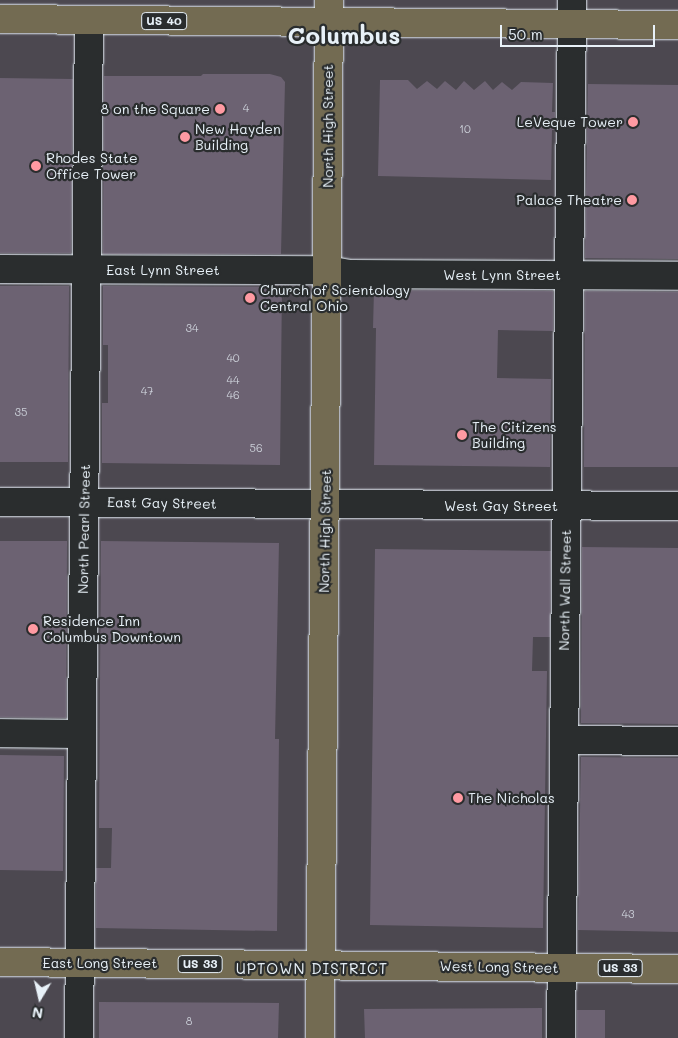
<!DOCTYPE html>
<html>
<head>
<meta charset="utf-8">
<style>
  body { margin:0 }
  #map { position:relative; width:678px; height:1038px; overflow:hidden; background:#3e3d42; font-family:Mali,sans-serif }
  div>[style] { position:absolute }
  .built>* { inset:0; background:#4c4850 }
  .building>* { inset:0; background:#6c6272 }
  .roads { filter:drop-shadow(0 0 1px #e8f1f8) drop-shadow(0 0 1px #e8f1f8) }
  .minor>* { height:28px; margin:-14px; padding:0 14px; transform-origin:14px; border-radius:14px; background:#2a2d2e }
  .major>* { height:28px; margin:-14px; padding:0 14px; transform-origin:14px; border-radius:14px; background:#736b52 }
  .dots>* { width:14px; height:14px; translate:-50% -50%; box-sizing:border-box; border:2px solid #2a2d2e; border-radius:50% }
  span { translate:-50% -50%; white-space:nowrap; text-align:center; line-height:1.15; -webkit-text-stroke:4.5px #2a2d2e; paint-order:stroke }
  .number-label { font-size:11px; color:#c9cdd6 }
  .number-label span { -webkit-text-stroke-width:0 }
  .shield-label span { padding:1px 4px; background:#2a2d2e; border:1px solid; border-radius:4px; -webkit-text-stroke-width:0 }
  .shield-label { font-size:12px; color:#e8f1f8; font-weight:700 }
  .poi-label { font-size:14px; color:#e8f1f8 }
  .right { translate:-100% -50%; text-align:right }
  .left { translate:0 -50%; text-align:left }
  .street-label { font-size:14px; color:#e8f1f8 }
  .neighbourhood-label { font-size:15px; color:#e8f1f8; letter-spacing:1px }
  .town-label { font-size:24px; color:#e8f1f8; font-weight:700 }
  .north { position:absolute; left:15px; top:973px; width:50px; height:50px; -webkit-text-stroke:4px #2a2d2e; paint-order:stroke; rotate:189deg; font-size:14px; font-weight:700; line-height:20px; text-align:center; color:#e8f1f8 }
  .north::after { content:''; display:block; margin:auto; width:18px; height:22px; background:#e8f1f8; clip-path:polygon(50% 0,100% 100%,50% 72%,0 100%) }
  .scale { position:absolute; left:500px; top:25px; width:155px; height:22px; box-sizing:border-box; border:2px solid #e8f1f8; border-top:0; padding-left:6px; font-size:15px; line-height:18px; white-space:nowrap; color:#e8f1f8; -webkit-text-stroke:4px #2a2d2e; paint-order:stroke }
</style>
</head>
<body>
<div id="map">
  <div class="built">
    <div style="clip-path:polygon(0 0,678px 0,678px 1038px,0 1038px)"></div>
  </div>
  <div class="building">
    <div style="clip-path:polygon(203px 74px,270px 74px,281px 77px,285px 82px,281px 254px,103px 254px,104px 76px,201px 76px)"></div>
    <div style="clip-path:polygon(0 78px,73px 79px,71px 253px,0 253px)"></div>
    <div style="clip-path:polygon(380px 80px,408px 80px,417px 89px,427px 81px,437px 89px,445px 81px,456px 90px,464px 81px,474px 90px,485px 81px,493px 90px,502px 82px,512px 90px,521px 82px,553px 83px,552px 112px,555px 112px,555px 130px,552px 130px,551px 180px,378px 176px)"></div>
    <div style="clip-path:polygon(588px 84px,678px 85px,678px 259px,585px 258px)"></div>
    <div style="clip-path:polygon(0 286px,69px 286px,68px 462px,0 462px)"></div>
    <div style="clip-path:polygon(103px 286px,282px 287px,280px 465px,102px 463px,102px 403px,108px 403px,108px 345px,103px 345px)"></div>
    <div style="clip-path:polygon(374px 290px,553px 291px,553px 331px,498px 330px,497px 378px,551px 379px,550px 467px,374px 465px,376px 328px,373px 328px)"></div>
    <div style="clip-path:polygon(585px 291px,678px 292px,678px 467px,584px 467px)"></div>
    <div style="clip-path:polygon(0 541px,67px 541px,66px 718px,0 717px)"></div>
    <div style="clip-path:polygon(101px 541px,279px 543px,275px 739px,279px 739px,277px 931px,96px 928px,96px 868px,111px 868px,112px 828px,99px 828px)"></div>
    <div style="clip-path:polygon(582px 547px,678px 548px,678px 724px,581px 723px)"></div>
    <div style="clip-path:polygon(375px 549px,551px 551px,550px 637px,533px 637px,532px 671px,547px 671px,543px 928px,370px 925px)"></div>
    <div style="clip-path:polygon(0 755px,64px 756px,63px 871px,0 870px)"></div>
    <div style="clip-path:polygon(581px 757px,678px 758px,678px 932px,578px 930px)"></div>
    <div style="clip-path:polygon(99px 1002px,279px 1003px,278px 1038px,99px 1038px)"></div>
    <div style="clip-path:polygon(542px 1008px,542px 1038px,365px 1038px,364px 1009px)"></div>
    <div style="clip-path:polygon(577px 1010px,605px 1010px,605px 1038px,577px 1038px)"></div>
  </div>
  <div class="roads">
    <div class="minor">
      <div style="left:0;top:269px;width:327px;rotate:0.2deg"></div>
      <div style="left:327px;top:270px;width:23px;rotate:10deg"></div>
      <div style="left:350px;top:274px;width:328px;rotate:0.3deg"></div>
      <div style="left:0;top:502px;width:678px;rotate:0.34deg"></div>
      <div style="left:0;top:733px;width:82px;rotate:0.7deg"></div>
      <div style="left:564px;top:740px;width:114px;rotate:0.5deg"></div>
      <div style="left:79px;top:1038px;width:1018px;rotate:-89.44deg"></div>
      <div style="left:561px;top:1038px;width:1038px;rotate:-89.39deg"></div>
    </div>
    <div class="major">
      <div style="left:0;top:19px;width:678px;rotate:0.51deg"></div>
      <div style="left:0;top:962px;width:678px;rotate:0.59deg"></div>
      <div style="left:320px;top:1038px;width:1038px;rotate:-89.5deg"></div>
    </div>
  </div>
  <div class="dots">
    <div style="left:220px;top:109px;background:#ff9aa2"></div>
    <div style="left:633px;top:122px;background:#ff9aa2"></div>
    <div style="left:185px;top:137px;background:#ff9aa2"></div>
    <div style="left:36px;top:166px;background:#ff9aa2"></div>
    <div style="left:632px;top:200px;background:#ff9aa2"></div>
    <div style="left:250px;top:298px;background:#ff9aa2"></div>
    <div style="left:462px;top:435px;background:#ff9aa2"></div>
    <div style="left:33px;top:629px;background:#ff9aa2"></div>
    <div style="left:458px;top:798px;background:#ff9aa2"></div>
  </div>
  <div class="number-label">
    <span style="left:246px;top:108px">4</span>
    <span style="left:465px;top:129px">10</span>
    <span style="left:192px;top:328px">34</span>
    <span style="left:233px;top:358px">40</span>
    <span style="left:233px;top:380px">44</span>
    <span style="left:147px;top:391px">47</span>
    <span style="left:233px;top:395px">46</span>
    <span style="left:21px;top:412px">35</span>
    <span style="left:256px;top:448px">56</span>
    <span style="left:628px;top:914px">43</span>
    <span style="left:189px;top:1021px">8</span>
  </div>
  <div class="shield-label">
    <span style="left:164px;top:21px">US 40</span>
    <span style="left:200px;top:964px">US 33</span>
    <span style="left:620px;top:968px">US 33</span>
  </div>
  <div class="poi-label">
    <span class="right" style="left:210px;top:109px">8 on the Square</span>
    <span class="right" style="left:623px;top:122px">LeVeque Tower</span>
    <span class="left" style="left:195px;top:137px">New Hayden<br>Building</span>
    <span class="left" style="left:46px;top:166px">Rhodes State<br>Office Tower</span>
    <span class="right" style="left:622px;top:200px">Palace Theatre</span>
    <span class="left" style="left:260px;top:298px">Church of Scientology<br>Central Ohio</span>
    <span class="left" style="left:472px;top:435px">The Citizens<br>Building</span>
    <span class="left" style="left:43px;top:629px">Residence Inn<br>Columbus Downtown</span>
    <span class="left" style="left:468px;top:798px">The Nicholas</span>
  </div>
  <div class="street-label">
    <span style="left:328px;top:126px;rotate:-90deg">North High Street</span>
    <span style="left:163px;top:270px">East Lynn Street</span>
    <span style="left:502px;top:275px">West Lynn Street</span>
    <span style="left:162px;top:503px;rotate:1deg">East Gay Street</span>
    <span style="left:501px;top:506px">West Gay Street</span>
    <span style="left:84px;top:529px;rotate:-89deg">North Pearl Street</span>
    <span style="left:325px;top:531px;rotate:-89deg">North High Street</span>
    <span style="left:565px;top:590px;rotate:-89deg">North Wall Street</span>
    <span style="left:100px;top:963px">East Long Street</span>
    <span style="left:499px;top:967px;rotate:1deg">West Long Street</span>
  </div>
  <div class="neighbourhood-label">
    <span style="left:312px;top:969px">UPTOWN DISTRICT</span>
  </div>
  <div class="town-label">
    <span style="left:344px;top:35px">Columbus</span>
  </div>
  <div class="north">N</div>
  <div class="scale">50 m</div>
</div>
</body>
</html>
